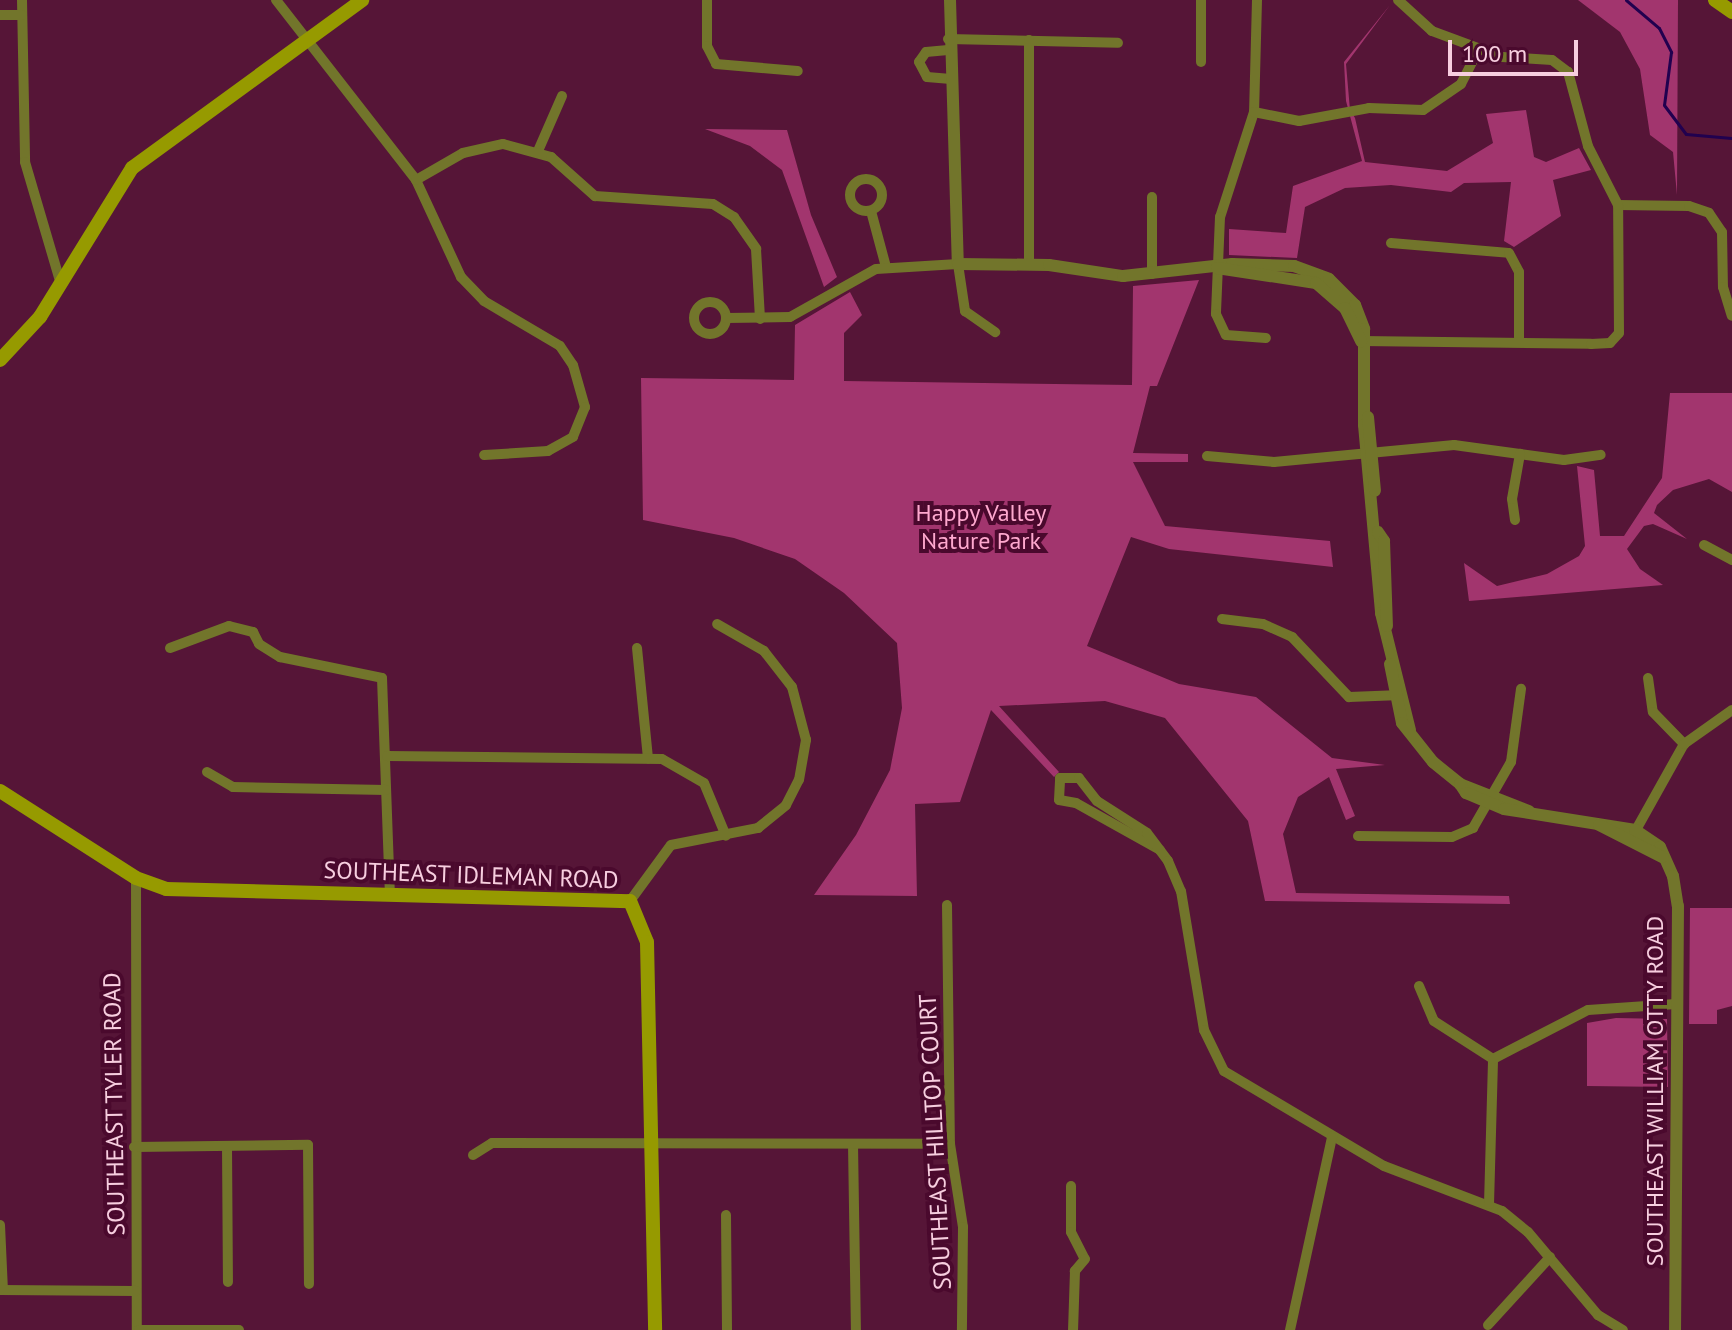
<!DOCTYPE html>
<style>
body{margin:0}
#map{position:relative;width:1732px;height:1330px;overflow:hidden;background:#561537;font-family:"PT Sans",sans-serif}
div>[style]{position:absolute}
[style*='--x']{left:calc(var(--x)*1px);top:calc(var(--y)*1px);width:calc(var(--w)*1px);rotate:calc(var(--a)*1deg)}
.forest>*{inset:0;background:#a2356e}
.stream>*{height:3px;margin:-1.5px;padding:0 1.5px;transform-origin:1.5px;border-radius:1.5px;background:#21014f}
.minor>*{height:10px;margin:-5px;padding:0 5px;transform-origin:5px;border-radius:5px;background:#72752b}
.minor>.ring{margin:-5px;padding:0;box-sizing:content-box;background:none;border:10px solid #72752b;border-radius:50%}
.tertiary>*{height:12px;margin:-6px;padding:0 6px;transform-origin:6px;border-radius:6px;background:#72752b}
.secondary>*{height:14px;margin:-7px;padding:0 7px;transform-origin:7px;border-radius:7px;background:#969a00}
span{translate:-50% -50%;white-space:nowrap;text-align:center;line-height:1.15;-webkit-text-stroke:8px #4a092d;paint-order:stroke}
.park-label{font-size:24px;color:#fea8ce}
.street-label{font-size:24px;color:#f7cedf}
.scale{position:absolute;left:1448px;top:40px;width:130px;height:36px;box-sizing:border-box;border:4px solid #f7cedf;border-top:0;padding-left:10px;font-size:24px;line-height:28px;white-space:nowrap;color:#f7cedf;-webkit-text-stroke:6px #4a092d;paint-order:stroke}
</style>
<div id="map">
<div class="forest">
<i style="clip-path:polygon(1578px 0,1678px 0,1677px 195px,1673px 152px,1650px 135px,1640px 69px,1620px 32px)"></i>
<i style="clip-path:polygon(1390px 5px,1346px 64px,1350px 110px,1355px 118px,1365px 162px,1447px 171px,1493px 143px,1486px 114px,1526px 110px,1534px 157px,1546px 162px,1579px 148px,1591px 170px,1553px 180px,1561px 216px,1514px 247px,1504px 241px,1511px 182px,1464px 183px,1451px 192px,1391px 185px,1345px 188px,1305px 207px,1297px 258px,1229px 255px,1229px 229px,1286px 233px,1293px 186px,1362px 161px,1346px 101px,1344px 62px)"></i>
<i style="clip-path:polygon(705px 129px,787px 130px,811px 215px,837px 277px,824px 287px,782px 170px,750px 146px)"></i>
<i style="clip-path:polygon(1199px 280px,1157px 386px,1150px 386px,1133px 453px,1188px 454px,1188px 462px,1133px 462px,1165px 526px,1330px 541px,1333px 567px,1169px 549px,1131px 537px,1087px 646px,1179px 684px,1256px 697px,1332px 758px,1385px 765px,1336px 769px,1355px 816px,1346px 820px,1329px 777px,1298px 797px,1283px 834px,1296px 893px,1509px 896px,1510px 904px,1265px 901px,1248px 821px,1165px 718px,1105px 701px,999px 706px,1059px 772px,1054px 777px,991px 710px,960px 802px,915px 804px,917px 896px,814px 895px,856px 835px,890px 770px,902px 708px,897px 643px,844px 593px,795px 559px,734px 538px,643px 520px,641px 378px,794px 380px,795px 325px,850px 292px,862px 315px,844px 333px,844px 381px,1132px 385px,1133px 286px)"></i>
<i style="clip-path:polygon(1670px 393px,1732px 393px,1732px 492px,1709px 479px,1673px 490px,1657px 505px,1654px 513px,1687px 539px,1653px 524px,1644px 526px,1627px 549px,1640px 569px,1663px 585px,1469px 601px,1464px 563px,1497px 586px,1547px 574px,1579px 556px,1585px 546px,1577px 466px,1594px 470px,1600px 536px,1624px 536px,1662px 478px)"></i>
<i style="clip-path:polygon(1690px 908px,1732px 908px,1732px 1006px,1717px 1010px,1717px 1024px,1689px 1024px)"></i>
<i style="clip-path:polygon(1616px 1018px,1667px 1019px,1668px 1087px,1587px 1086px,1587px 1023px)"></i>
</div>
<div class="stream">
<i style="--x:1626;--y:0;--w:43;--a:40.3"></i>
<i style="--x:1659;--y:28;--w:27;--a:63"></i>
<i style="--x:1671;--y:52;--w:53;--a:97.5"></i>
<i style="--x:1664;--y:105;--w:36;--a:53"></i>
<i style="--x:1686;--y:134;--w:46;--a:5"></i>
</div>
<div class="minor">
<i style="--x:22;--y:0;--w:162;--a:88.9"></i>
<i style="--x:25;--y:162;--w:127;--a:73.6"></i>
<i style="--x:276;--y:0;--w:228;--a:52.1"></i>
<i style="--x:416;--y:180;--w:107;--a:65.1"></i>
<i style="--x:461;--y:277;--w:33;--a:46"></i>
<i style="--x:484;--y:301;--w:88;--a:30.6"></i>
<i style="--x:560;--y:346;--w:23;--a:56"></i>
<i style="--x:573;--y:365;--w:44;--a:74.1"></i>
<i style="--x:585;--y:407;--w:32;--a:112"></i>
<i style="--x:573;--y:437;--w:29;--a:151"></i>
<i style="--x:548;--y:451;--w:64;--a:176.4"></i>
<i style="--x:707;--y:0;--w:46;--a:90"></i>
<i style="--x:707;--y:46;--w:20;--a:63"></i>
<i style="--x:716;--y:64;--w:82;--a:4.9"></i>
<i style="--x:1201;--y:0;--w:62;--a:90"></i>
<i style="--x:1257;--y:0;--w:112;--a:91.5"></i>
<i style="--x:1254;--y:112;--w:110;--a:107.9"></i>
<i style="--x:1220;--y:217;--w:97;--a:92.4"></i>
<i style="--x:1216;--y:314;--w:23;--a:65"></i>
<i style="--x:1226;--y:335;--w:40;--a:4.3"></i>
<i style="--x:0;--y:15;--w:22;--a:0"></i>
<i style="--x:948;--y:39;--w:170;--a:1.3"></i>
<i style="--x:948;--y:50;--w:22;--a:175"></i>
<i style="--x:926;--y:52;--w:12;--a:125"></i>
<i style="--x:919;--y:62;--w:17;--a:62"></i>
<i style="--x:927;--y:77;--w:21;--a:5"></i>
<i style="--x:1254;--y:112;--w:46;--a:11.3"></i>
<i style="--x:1299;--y:121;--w:71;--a:-10.5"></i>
<i style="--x:1369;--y:108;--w:54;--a:2.1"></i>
<i style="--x:1423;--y:110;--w:46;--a:-34.4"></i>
<i style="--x:1461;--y:84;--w:39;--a:-63"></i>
<i style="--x:538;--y:151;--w:60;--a:-66.4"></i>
<i class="ring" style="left:850px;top:179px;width:22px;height:22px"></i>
<i style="--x:416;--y:180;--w:54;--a:-29.9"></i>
<i style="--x:463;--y:153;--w:41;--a:-12.7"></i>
<i style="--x:503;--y:144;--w:50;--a:15.2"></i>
<i style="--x:551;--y:157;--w:59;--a:41.6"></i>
<i style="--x:595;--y:196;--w:118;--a:3.9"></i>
<i style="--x:713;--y:204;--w:25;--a:32"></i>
<i style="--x:734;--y:217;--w:39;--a:55"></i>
<i style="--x:756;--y:249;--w:70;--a:86.7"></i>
<i style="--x:1152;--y:197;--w:77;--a:90"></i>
<i style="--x:1618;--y:205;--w:71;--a:0.8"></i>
<i style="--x:1689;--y:206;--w:21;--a:19"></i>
<i style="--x:1709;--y:213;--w:23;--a:56"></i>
<i style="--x:1722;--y:232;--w:55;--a:89"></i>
<i style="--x:1723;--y:287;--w:30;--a:73"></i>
<i style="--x:871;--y:211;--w:58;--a:75"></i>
<i style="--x:1391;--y:243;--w:118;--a:4.8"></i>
<i style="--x:1509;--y:253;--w:21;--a:62"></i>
<i style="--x:1519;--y:272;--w:70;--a:90"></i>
<i style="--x:1029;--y:264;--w:224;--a:-90"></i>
<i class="ring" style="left:694px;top:302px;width:22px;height:22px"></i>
<i style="--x:726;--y:318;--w:64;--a:-0.9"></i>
<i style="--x:790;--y:317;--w:98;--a:-29.2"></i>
<i style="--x:876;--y:269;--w:82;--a:-3.5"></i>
<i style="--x:958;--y:264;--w:48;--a:81.5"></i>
<i style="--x:965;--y:311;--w:37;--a:35"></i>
<i style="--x:1361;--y:341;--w:230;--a:0.7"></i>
<i style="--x:1591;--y:344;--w:19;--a:-3"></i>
<i style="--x:1610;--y:343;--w:13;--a:-48"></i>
<i style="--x:1619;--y:333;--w:128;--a:-90.4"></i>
<i style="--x:1618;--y:205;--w:66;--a:-117"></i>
<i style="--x:1588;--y:146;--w:77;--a:-105.1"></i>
<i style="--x:1568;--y:72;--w:20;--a:-143"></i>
<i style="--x:1552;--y:60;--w:50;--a:-176.6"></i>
<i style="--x:1502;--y:57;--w:75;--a:-159.6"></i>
<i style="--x:1432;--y:31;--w:46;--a:-137.6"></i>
<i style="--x:1207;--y:456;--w:67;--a:5.1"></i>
<i style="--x:1274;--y:462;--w:181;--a:-5.4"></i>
<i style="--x:1454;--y:445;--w:111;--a:7.8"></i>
<i style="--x:1564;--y:460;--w:37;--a:-8"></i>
<i style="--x:1515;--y:520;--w:21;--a:-98"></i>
<i style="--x:1512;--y:499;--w:46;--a:-79.9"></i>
<i style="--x:1704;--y:545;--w:32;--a:28"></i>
<i style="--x:1222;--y:619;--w:41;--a:7"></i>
<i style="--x:1263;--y:624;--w:32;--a:24"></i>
<i style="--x:1292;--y:637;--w:83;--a:46.5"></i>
<i style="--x:1349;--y:697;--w:52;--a:-2.2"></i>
<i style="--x:170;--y:648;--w:63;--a:-20.4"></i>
<i style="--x:229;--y:626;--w:25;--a:14"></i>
<i style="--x:253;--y:632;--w:13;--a:63"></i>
<i style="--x:259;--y:644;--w:25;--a:32"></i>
<i style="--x:280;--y:657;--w:104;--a:11.6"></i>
<i style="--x:382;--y:678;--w:215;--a:87.9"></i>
<i style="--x:637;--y:648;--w:111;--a:84.3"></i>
<i style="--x:1648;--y:678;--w:34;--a:82"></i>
<i style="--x:1653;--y:712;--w:45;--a:45.9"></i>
<i style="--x:387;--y:756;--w:275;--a:0.6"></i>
<i style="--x:662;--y:759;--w:48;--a:29.7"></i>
<i style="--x:704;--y:783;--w:57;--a:67.5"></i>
<i style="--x:207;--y:772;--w:30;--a:30"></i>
<i style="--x:233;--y:787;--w:153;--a:1.1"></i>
<i style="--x:1358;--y:836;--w:94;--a:0.6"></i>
<i style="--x:1452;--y:837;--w:23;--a:-23"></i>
<i style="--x:1473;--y:828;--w:76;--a:-60.1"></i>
<i style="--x:1511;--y:762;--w:74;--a:-82.2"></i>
<i style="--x:1632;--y:837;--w:107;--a:-60.8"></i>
<i style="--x:1684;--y:744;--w:59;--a:-35.3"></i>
<i style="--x:1160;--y:850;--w:96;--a:-150.8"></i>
<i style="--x:1076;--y:803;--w:17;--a:-170"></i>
<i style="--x:1059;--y:800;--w:22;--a:-87"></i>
<i style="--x:1060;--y:778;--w:19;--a:0"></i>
<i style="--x:1079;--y:778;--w:29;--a:52"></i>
<i style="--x:1097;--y:801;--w:59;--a:32.6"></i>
<i style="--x:1147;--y:833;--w:35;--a:53"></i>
<i style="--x:1168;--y:861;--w:33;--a:67"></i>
<i style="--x:1181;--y:891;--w:141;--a:80.6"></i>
<i style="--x:1204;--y:1030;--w:46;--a:64"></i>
<i style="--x:1224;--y:1071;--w:186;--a:30.7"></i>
<i style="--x:1384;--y:1166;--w:126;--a:20.9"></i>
<i style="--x:1502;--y:1211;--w:33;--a:39"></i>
<i style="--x:1528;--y:1232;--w:109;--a:49.9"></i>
<i style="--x:1598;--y:1315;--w:29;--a:31"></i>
<i style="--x:136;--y:878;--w:452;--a:89.9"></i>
<i style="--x:630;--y:901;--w:69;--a:-53.8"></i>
<i style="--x:671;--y:845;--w:89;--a:-11.1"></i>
<i style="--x:758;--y:828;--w:36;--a:-39"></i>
<i style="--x:786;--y:805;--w:28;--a:-63"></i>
<i style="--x:799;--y:780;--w:41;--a:-80.1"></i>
<i style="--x:806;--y:740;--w:55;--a:-104.8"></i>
<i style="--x:792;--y:687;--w:46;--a:-127.9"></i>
<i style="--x:764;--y:651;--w:54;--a:-150.1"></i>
<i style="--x:947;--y:905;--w:239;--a:89.3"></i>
<i style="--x:950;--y:1144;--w:84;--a:81.1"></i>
<i style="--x:963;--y:1227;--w:103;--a:90.6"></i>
<i style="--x:1419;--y:986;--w:38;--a:67"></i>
<i style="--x:1434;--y:1021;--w:70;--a:32.8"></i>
<i style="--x:853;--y:1144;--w:186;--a:89.1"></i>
<i style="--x:227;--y:1146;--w:136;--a:89.6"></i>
<i style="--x:134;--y:1147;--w:174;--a:-0.7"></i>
<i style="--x:308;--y:1145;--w:139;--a:89.6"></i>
<i style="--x:473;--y:1155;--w:22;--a:-32"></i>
<i style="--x:492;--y:1143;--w:458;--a:0.1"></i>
<i style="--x:1071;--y:1186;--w:46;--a:90"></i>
<i style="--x:1071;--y:1232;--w:30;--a:63"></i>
<i style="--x:1085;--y:1259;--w:16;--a:130"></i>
<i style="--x:1075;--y:1271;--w:59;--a:91.9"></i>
<i style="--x:1489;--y:1204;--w:145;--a:-88.4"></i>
<i style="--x:1493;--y:1059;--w:107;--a:-27.3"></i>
<i style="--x:1588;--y:1010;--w:88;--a:-3.9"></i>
<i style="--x:726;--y:1215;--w:115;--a:89.5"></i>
<i style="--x:0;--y:1225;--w:65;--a:87.4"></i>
<i style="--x:0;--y:1290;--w:136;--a:0.4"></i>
<i style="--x:1488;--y:1325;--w:92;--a:-47.6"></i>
<i style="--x:139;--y:1330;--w:100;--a:0"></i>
<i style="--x:1290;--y:1330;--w:198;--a:-77.7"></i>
</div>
<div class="tertiary">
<i style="--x:950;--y:0;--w:264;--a:88.3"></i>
<i style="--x:958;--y:264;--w:91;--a:0.6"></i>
<i style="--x:1049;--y:265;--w:75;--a:8.5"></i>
<i style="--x:1123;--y:276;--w:110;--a:-6.3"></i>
<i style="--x:1232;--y:264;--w:62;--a:1.8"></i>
<i style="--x:1294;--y:266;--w:37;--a:20"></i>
<i style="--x:1329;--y:279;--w:37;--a:45"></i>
<i style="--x:1355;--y:305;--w:26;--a:69"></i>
<i style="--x:1364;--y:329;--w:96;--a:90"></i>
<i style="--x:1364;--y:425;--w:189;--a:84.8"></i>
<i style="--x:1381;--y:613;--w:121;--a:76.1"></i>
<i style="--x:1217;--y:268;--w:100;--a:8.6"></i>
<i style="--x:1316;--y:283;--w:38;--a:41"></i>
<i style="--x:1345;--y:308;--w:37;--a:64"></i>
<i style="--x:1368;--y:417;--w:74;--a:84.6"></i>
<i style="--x:1378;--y:532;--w:11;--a:56"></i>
<i style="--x:1384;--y:541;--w:85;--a:88"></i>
<i style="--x:1390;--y:664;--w:60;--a:78.5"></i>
<i style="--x:1402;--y:723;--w:50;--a:51.5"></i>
<i style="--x:1433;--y:762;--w:35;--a:39"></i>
<i style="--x:1460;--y:784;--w:74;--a:21.4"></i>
<i style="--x:1460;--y:784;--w:11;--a:56"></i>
<i style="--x:1466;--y:793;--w:41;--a:22.8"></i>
<i style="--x:1504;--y:809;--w:133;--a:9.1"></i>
<i style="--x:1635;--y:830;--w:30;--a:34"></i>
<i style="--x:1660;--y:847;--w:32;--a:66"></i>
<i style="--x:1673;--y:876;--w:30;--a:81"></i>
<i style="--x:1678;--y:906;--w:424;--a:90.4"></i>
<i style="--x:1599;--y:825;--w:71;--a:26.9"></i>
</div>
<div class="secondary">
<i style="--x:1715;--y:0;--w:21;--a:35"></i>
<i style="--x:0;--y:360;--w:59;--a:-47.1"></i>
<i style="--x:40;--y:317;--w:175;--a:-58.3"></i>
<i style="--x:132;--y:168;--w:285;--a:-36.1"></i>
<i style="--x:0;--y:791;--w:161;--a:32.6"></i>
<i style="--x:136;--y:878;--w:32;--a:20"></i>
<i style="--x:166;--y:889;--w:464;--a:1.5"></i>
<i style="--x:630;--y:901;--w:44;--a:67.5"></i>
<i style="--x:647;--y:942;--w:388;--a:88.8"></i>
</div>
<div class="park-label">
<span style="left:981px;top:527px">Happy Valley<br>Nature Park</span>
</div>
<div class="street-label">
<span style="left:471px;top:875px;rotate:2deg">SOUTHEAST IDLEMAN ROAD</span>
<span style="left:1655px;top:1091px;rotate:-90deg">SOUTHEAST WILLIAM OTTY ROAD</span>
<span style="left:114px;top:1104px;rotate:-91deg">SOUTHEAST TYLER ROAD</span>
<span style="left:935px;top:1142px;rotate:-93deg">SOUTHEAST HILLTOP COURT</span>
</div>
<div class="scale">100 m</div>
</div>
